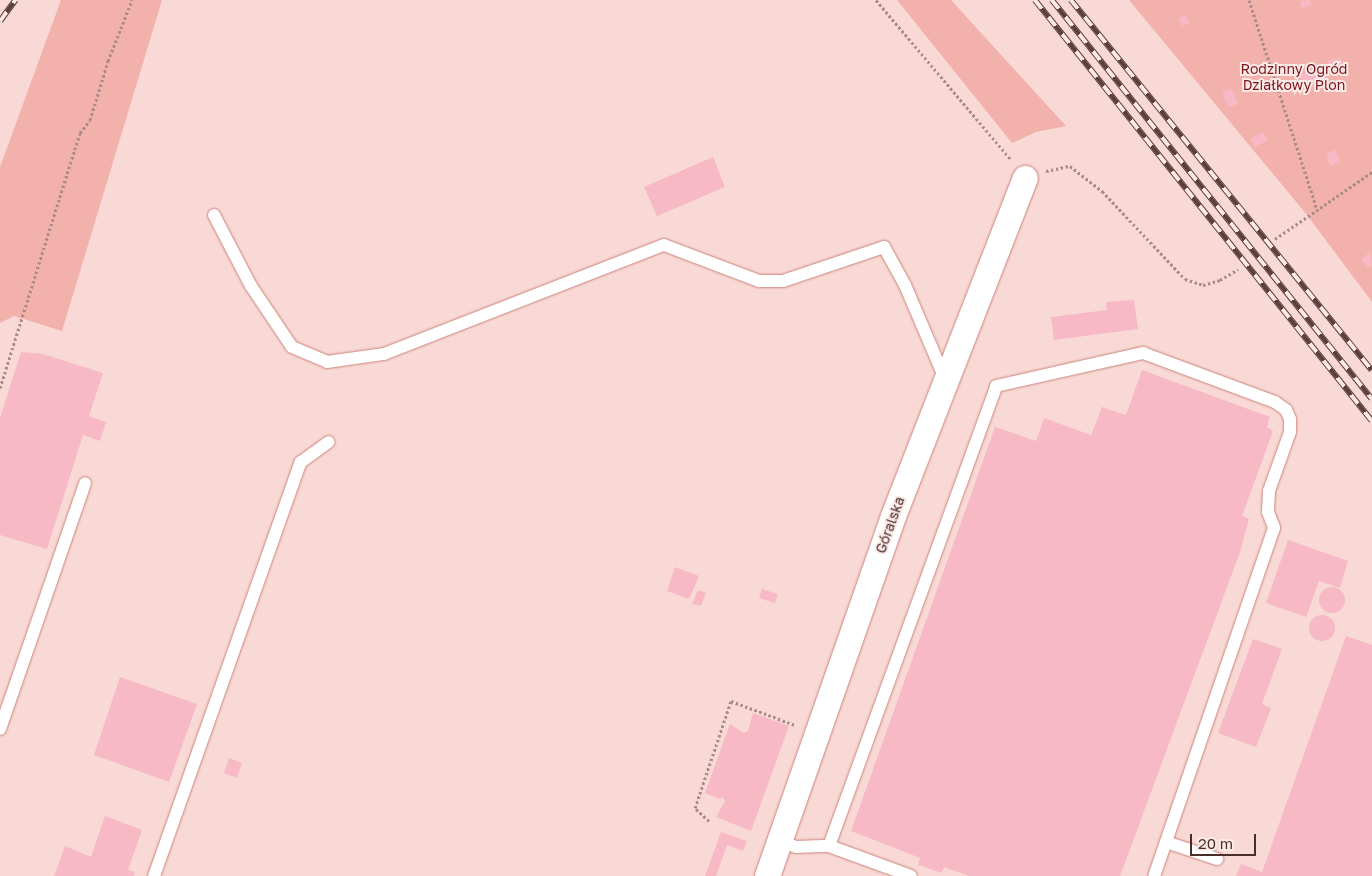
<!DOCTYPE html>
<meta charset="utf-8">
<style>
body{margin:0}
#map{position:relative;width:1372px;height:876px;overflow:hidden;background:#f9d9d5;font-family:"Golos Text",sans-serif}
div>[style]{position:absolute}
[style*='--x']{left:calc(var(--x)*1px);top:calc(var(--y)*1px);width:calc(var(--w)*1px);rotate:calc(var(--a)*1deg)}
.green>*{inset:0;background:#f3b1ab}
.building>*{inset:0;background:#f7b9c5}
.round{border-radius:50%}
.path>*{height:3px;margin-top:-1.5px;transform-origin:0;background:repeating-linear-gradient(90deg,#aa8b88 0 2.5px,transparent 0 5px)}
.roads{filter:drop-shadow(0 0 1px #cc837c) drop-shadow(0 0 1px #cc837c)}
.service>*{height:12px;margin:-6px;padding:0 6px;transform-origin:6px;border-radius:6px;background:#fff}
.minor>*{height:25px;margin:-12.5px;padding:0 12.5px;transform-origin:12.5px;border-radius:12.5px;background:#fff}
.rail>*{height:5.5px;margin-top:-2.75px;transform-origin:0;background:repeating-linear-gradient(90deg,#fbeae8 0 11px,#5c3e3a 0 22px);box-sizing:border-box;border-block:1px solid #5c3e3a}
span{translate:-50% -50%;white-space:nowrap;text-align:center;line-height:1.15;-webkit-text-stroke:4px #fbeae8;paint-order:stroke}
.park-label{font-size:14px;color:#7b1417}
.street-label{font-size:14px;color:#4a2c29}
.scale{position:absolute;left:1190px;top:834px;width:66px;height:22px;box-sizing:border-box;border:2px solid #4a2c29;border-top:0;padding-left:6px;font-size:15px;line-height:18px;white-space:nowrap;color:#4a2c29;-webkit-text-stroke:4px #fbeae8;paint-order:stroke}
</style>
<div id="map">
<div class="green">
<i style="clip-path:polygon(61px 0,162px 0,62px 331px,14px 316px,0 323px,0 167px)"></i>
<i style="clip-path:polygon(897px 0,951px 0,1066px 126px,1036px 132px,1012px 143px)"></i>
<i style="clip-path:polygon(1129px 0,1372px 0,1372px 302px,1307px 215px)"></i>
</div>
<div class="building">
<i style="clip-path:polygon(1310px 0,1312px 5px,1302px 8px,1300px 1px)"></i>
<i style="clip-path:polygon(1186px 15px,1189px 24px,1182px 26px,1179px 18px)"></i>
<i style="clip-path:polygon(1340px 57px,1346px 72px,1333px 76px,1327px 61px)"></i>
<i style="clip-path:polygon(1320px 68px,1325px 82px,1305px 89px,1300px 75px)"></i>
<i style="clip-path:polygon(1232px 89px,1238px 104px,1228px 107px,1222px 92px)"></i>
<i style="clip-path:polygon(1263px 132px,1268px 140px,1255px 147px,1250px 139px)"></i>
<i style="clip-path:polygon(1336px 150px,1340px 162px,1330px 166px,1326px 153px)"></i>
<i style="clip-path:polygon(713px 157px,725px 187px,657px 216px,644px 187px)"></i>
<i style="clip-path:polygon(1370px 252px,1372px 265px,1368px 268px,1361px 259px)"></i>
<i style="clip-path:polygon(1134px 300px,1138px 329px,1054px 340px,1051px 317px,1107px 310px,1106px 302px)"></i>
<i style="clip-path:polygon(21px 352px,43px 354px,103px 373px,89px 416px,106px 422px,100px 441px,83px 435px,47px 549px,0 535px,0 418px)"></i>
<i style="clip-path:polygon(1142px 370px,1270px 417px,1267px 427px,1273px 431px,1242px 516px,1249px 519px,1240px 552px,1120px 876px,969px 876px,944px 867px,942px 873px,918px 865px,920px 858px,851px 831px,995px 427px,1036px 441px,1044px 418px,1091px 435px,1102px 407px,1126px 415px)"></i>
<i style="clip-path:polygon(1288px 540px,1348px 561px,1340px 588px,1319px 581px,1306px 617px,1266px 603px)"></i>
<i style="clip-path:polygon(675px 567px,699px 576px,689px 599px,667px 591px)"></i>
<i class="round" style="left:1319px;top:587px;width:26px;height:26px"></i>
<i style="clip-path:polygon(762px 589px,778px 594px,775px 603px,759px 598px)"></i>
<i style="clip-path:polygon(698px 590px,706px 593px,701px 606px,692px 604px)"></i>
<i class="round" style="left:1309px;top:615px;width:26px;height:26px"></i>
<i style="clip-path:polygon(1346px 636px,1372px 645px,1372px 876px,1236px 876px,1241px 864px,1262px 872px)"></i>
<i style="clip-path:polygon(1253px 639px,1282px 649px,1262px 704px,1271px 708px,1256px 747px,1218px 733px)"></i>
<i style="clip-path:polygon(120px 677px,197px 704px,169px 782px,94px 755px)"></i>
<i style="clip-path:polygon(753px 713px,789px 726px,751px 831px,716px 817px,725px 801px,722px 797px,720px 799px,705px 793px,730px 724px,744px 733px,748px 731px)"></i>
<i style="clip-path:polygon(229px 758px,242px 763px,237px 778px,224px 773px)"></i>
<i style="clip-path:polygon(105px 816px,142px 830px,128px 870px,135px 872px,134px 876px,54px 876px,65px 846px,91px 857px)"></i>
<i style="clip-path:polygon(721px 832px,747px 841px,743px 851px,727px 845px,716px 876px,705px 876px)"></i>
</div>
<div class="path">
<i style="--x:876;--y:0;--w:209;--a:49.8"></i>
<i style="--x:1249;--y:0;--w:220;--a:72"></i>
<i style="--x:1046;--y:171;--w:25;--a:-12"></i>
<i style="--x:1070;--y:166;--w:41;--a:38"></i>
<i style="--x:1102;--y:191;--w:121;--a:46.7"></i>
<i style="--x:1185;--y:279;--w:19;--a:18"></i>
<i style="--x:1203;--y:285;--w:18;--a:-16"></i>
<i style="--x:1220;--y:280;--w:21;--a:-31"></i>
<i style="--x:1275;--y:239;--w:118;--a:-34.6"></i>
<i style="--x:0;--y:388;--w:267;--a:-72.6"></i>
<i style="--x:80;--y:133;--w:16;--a:-52"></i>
<i style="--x:90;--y:120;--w:62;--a:-73"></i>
<i style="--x:108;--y:61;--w:66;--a:-68.5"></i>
<i style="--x:709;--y:821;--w:19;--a:-137"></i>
<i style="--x:695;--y:808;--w:113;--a:-71.4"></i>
<i style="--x:731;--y:701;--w:68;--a:20.6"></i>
</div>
<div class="roads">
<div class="service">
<i style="--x:214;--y:215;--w:80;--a:62.5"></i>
<i style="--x:251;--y:286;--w:73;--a:56.1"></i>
<i style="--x:292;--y:347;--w:38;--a:23"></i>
<i style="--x:327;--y:362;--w:58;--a:-8"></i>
<i style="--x:384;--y:354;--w:300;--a:-21.3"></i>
<i style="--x:664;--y:245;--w:102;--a:20.8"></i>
<i style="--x:759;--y:281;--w:24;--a:0"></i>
<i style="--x:783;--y:281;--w:107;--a:-18.6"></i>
<i style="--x:884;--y:247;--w:43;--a:61.1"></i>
<i style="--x:905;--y:285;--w:102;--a:66.9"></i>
<i style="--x:0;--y:729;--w:260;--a:-70.9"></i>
<i style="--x:779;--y:841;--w:18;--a:19"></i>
<i style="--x:796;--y:847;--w:33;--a:-2"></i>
<i style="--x:829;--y:846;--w:87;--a:20.1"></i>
<i style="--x:1166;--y:842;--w:54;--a:18.4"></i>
<i style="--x:829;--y:846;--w:489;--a:-70"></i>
<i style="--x:996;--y:386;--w:151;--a:-12.7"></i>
<i style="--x:1143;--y:353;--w:141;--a:20.4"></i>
<i style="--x:1275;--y:402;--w:14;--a:36"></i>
<i style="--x:1286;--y:410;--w:10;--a:66"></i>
<i style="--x:1290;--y:419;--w:13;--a:90"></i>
<i style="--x:1290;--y:432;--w:63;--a:109.6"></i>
<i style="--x:1269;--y:491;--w:21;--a:93"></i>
<i style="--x:1268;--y:512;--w:17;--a:69"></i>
<i style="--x:1274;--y:528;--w:368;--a:109"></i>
<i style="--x:154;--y:876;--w:439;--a:-70.5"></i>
<i style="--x:301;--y:462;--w:34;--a:-36"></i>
</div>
<div class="minor">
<i style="--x:767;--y:876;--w:381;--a:-70.7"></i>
<i style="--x:893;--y:516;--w:363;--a:-68.7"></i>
</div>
</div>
<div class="rail">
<i style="--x:1035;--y:0;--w:539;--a:51.32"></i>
<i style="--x:1052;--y:0;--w:511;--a:51.27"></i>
<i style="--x:1071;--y:0;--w:477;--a:50.9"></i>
<i style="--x:0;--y:21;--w:26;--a:-54"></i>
</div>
<div class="park-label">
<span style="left:1294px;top:77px">Rodzinny Ogród<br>Działkowy Plon</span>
</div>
<div class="street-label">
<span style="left:890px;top:525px;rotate:-70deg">Góralska</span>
</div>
<div class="scale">20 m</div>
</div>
